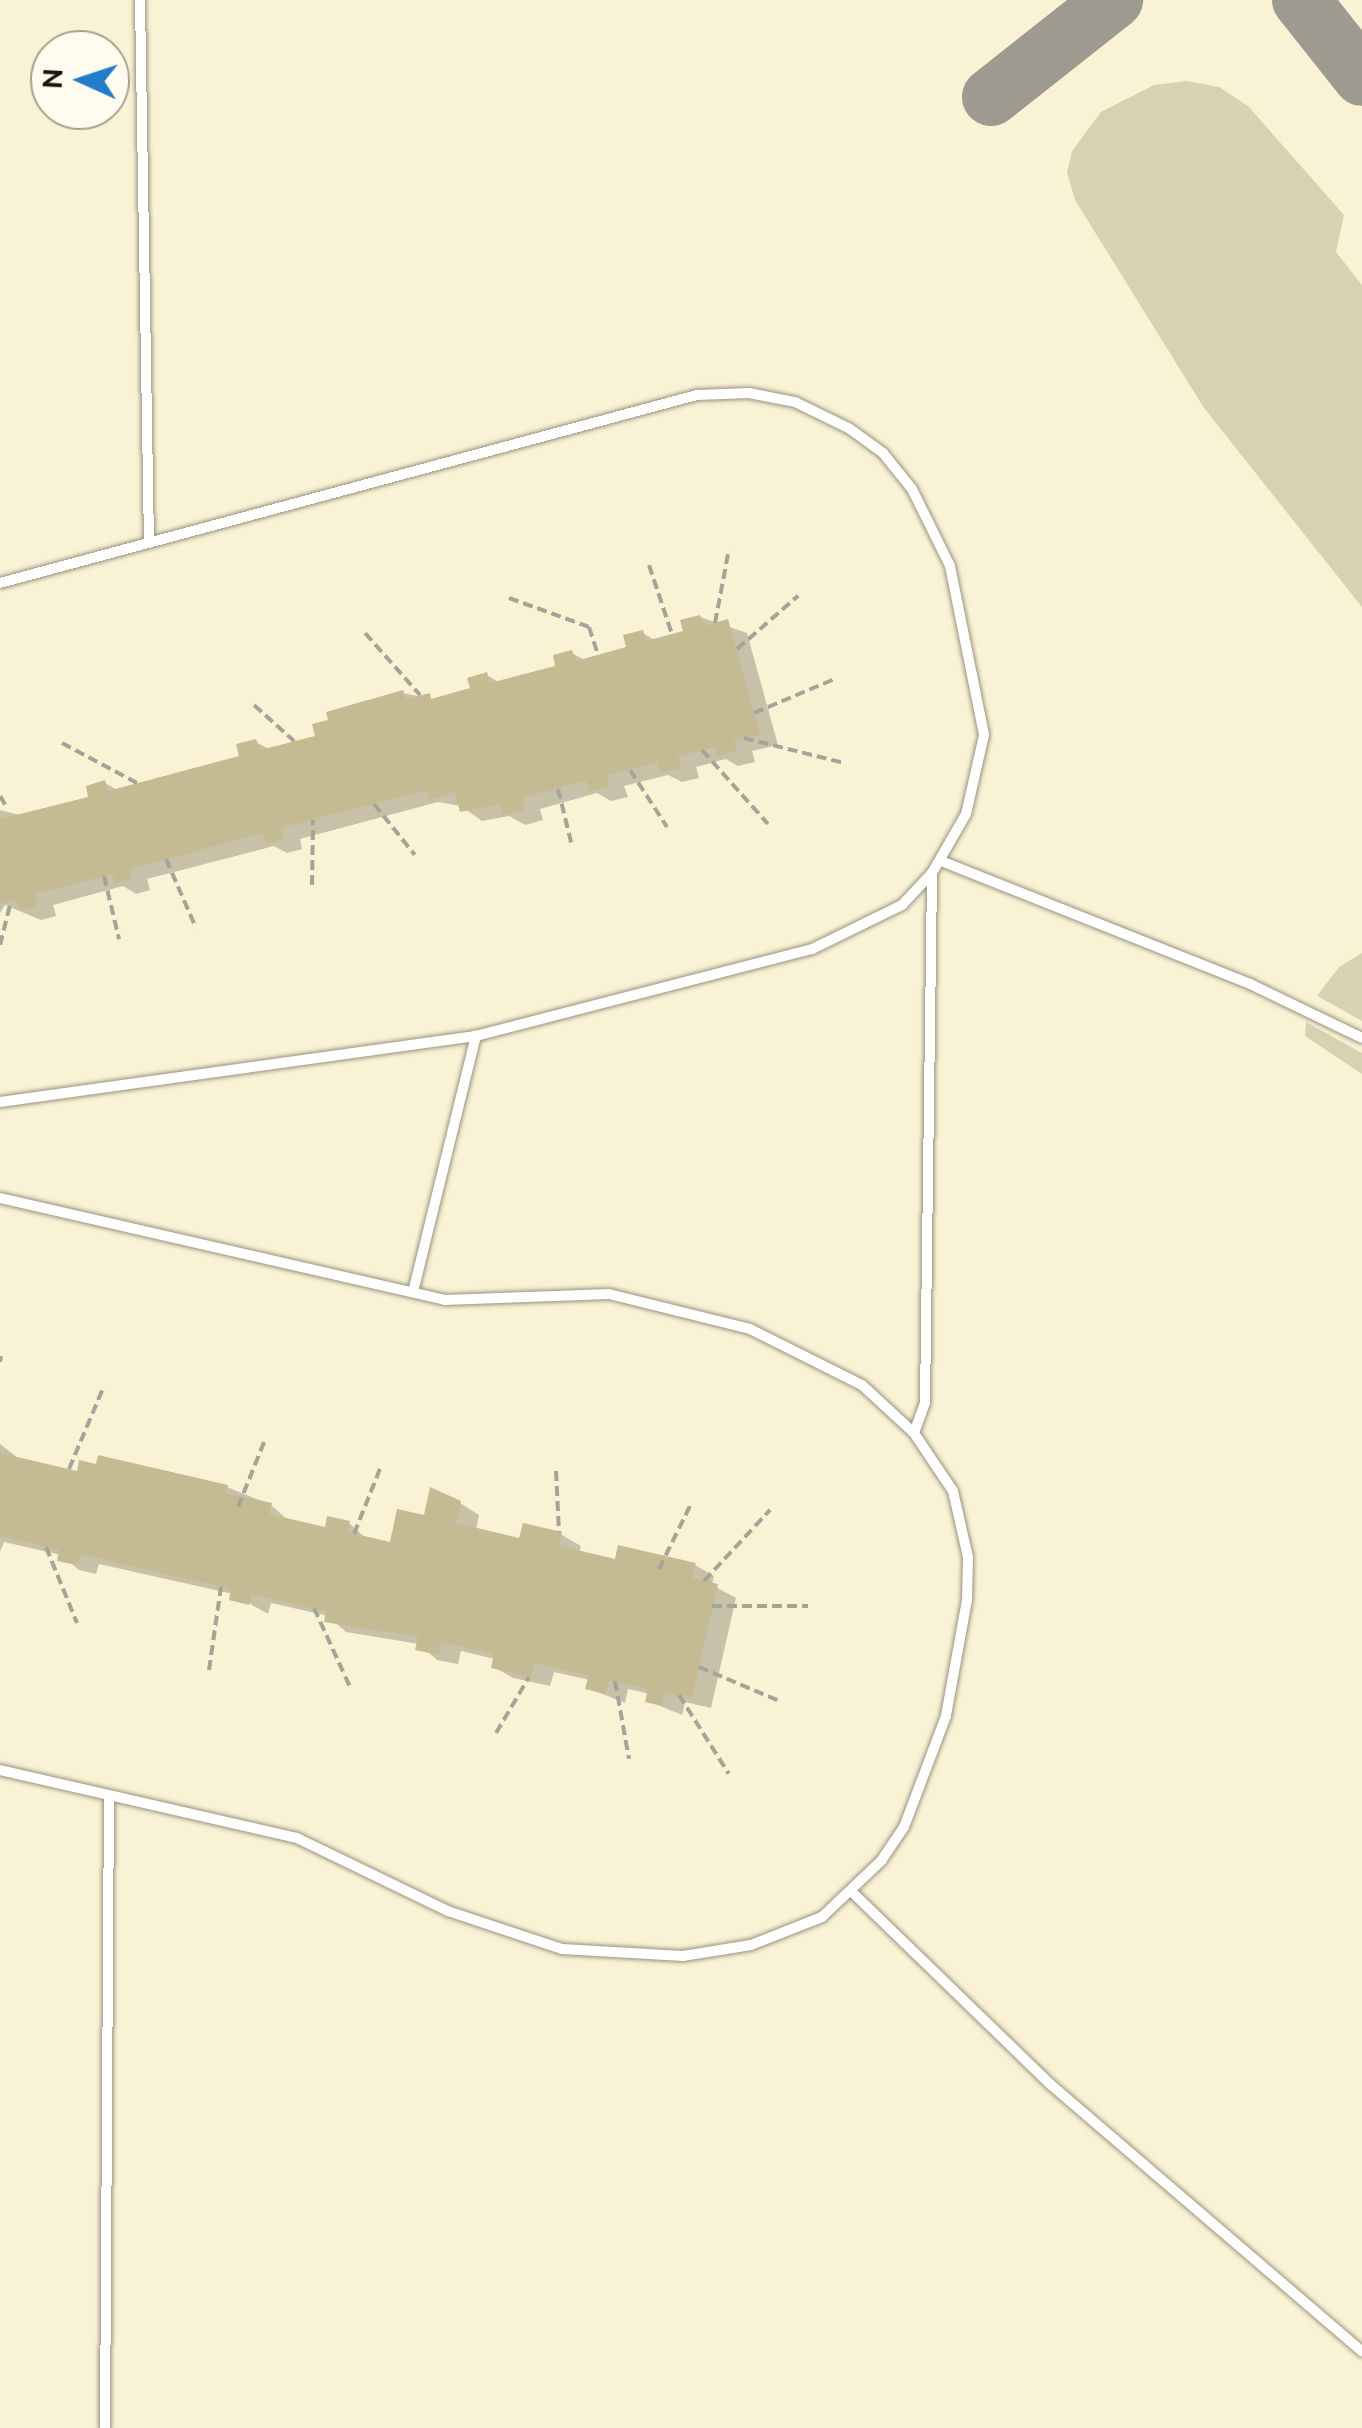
<!DOCTYPE html>
<style>
body{margin:0}
#map{position:relative;width:1362px;height:2428px;overflow:hidden;background:#fffcef;font-family:Ubuntu,sans-serif}
div>[style]{position:absolute}
[style*='--x']{left:calc(var(--x)*1px);top:calc(var(--y)*1px);width:calc(var(--w)*1px);rotate:calc(var(--a)*1deg)}
.built>*{inset:0;background:#f9f2d5}
.green>*{inset:0;background:#d9d2b2}
.shadow>*{inset:0;background:#0003}
.taxiway>*{height:58px;margin:-29px;padding:0 29px;transform-origin:29px;border-radius:29px;background:#9d9a90}
.building>*{inset:0;background:#c4bb93}
.path>*{height:4px;margin-top:-2px;transform-origin:0;background:repeating-linear-gradient(90deg,#a6a398 0 10px,transparent 0 15px)}
.roads{filter:drop-shadow(0 0 2px #97937f) drop-shadow(0 0 2px #97937f)}
.service>*{height:10px;margin:-5px;padding:0 5px;transform-origin:5px;border-radius:5px;background:#fff}
span{translate:-50% -50%;white-space:nowrap;text-align:center;line-height:1.15;-webkit-text-stroke:9px #fffcef;paint-order:stroke}
.north{position:absolute;left:30px;top:30px;width:100px;height:100px;box-sizing:border-box;background:#fffcef;border:2px solid #a2a095;border-radius:50%;rotate:273deg;font-size:28px;font-weight:700;line-height:40px;text-align:center;color:#17150e}
.north::after{content:'';display:block;margin:auto;width:35px;height:45px;background:#227cc9;clip-path:polygon(50% 0,100% 100%,50% 72%,0 100%)}
</style>
<div id="map">
<div class="built">
<i style="clip-path:polygon(evenodd,0 0,1362px 0,1362px 2428px,0 2428px,0 0,50px 50px,110px 50px,110px 110px,50px 110px,50px 50px)"></i>
</div>
<div class="green">
<i style="clip-path:polygon(1187px 81px,1219px 87px,1248px 106px,1344px 215px,1336px 252px,1362px 285px,1362px 607px,1204px 408px,1075px 200px,1067px 173px,1072px 151px,1101px 112px,1154px 85px)"></i>
<i style="clip-path:polygon(1362px 953px,1362px 1021px,1317px 996px,1339px 967px)"></i>
<i style="clip-path:polygon(1306px 1022px,1362px 1053px,1362px 1074px,1305px 1036px)"></i>
</div>
<div class="shadow">
<i style="clip-path:polygon(700px 617px,747px 633px,778px 745px,752px 751px,755px 762px,738px 766px,726px 759px,696px 767px,699px 778px,682px 782px,668px 775px,624px 786px,628px 797px,611px 801px,597px 793px,540px 809px,543px 820px,525px 825px,509px 816px,482px 821px,461px 806px,438px 802px,300px 839px,302px 849px,287px 853px,274px 846px,147px 879px,150px 890px,136px 894px,123px 886px,53px 905px,56px 916px,41px 920px,5px 905px,0 913px,0 810px,24px 816px,92px 799px,105px 783px,119px 791px,242px 758px,256px 742px,271px 750px,318px 738px,403px 693px,437px 700px,473px 690px,487px 675px,500px 683px,558px 668px,572px 653px,586px 661px,629px 649px,643px 633px,656px 641px,686px 633px)"></i>
<i style="clip-path:polygon(0 1444px,22px 1461px,79px 1474px,227px 1487px,271px 1505px,289px 1521px,327px 1530px,349px 1523px,367px 1539px,391px 1545px,426px 1518px,460px 1503px,479px 1515px,476px 1530px,521px 1541px,562px 1535px,581px 1546px,579px 1554px,616px 1562px,695px 1565px,714px 1576px,712px 1585px,736px 1598px,711px 1708px,685px 1702px,682px 1715px,648px 1701px,650px 1694px,628px 1689px,625px 1703px,588px 1688px,590px 1680px,554px 1672px,550px 1686px,513px 1678px,494px 1667px,495px 1659px,461px 1651px,458px 1664px,437px 1660px,419px 1644px,346px 1632px,328px 1616px,271px 1603px,268px 1614px,233px 1594px,99px 1564px,96px 1574px,79px 1570px,61px 1555px,4px 1542px,0 1552px)"></i>
</div>
<div class="taxiway">
<i style="--x:1301;--y:0;--w:98;--a:51.6"></i>
<i style="--x:991;--y:97;--w:157;--a:-38.3"></i>
</div>
<div class="building">
<i style="clip-path:polygon(700px 615px,704px 626px,728px 619px,754px 713px,760px 735px,734px 740px,737px 751px,717px 757px,714px 747px,678px 757px,681px 768px,660px 773px,657px 762px,606px 776px,610px 786px,589px 792px,586px 781px,522px 798px,525px 810px,503px 815px,500px 804px,460px 812px,455px 792px,429px 800px,426px 790px,281px 828px,284px 839px,266px 844px,263px 833px,129px 869px,132px 879px,115px 884px,112px 874px,35px 894px,38px 905px,20px 911px,16px 899px,0 904px,0 819px,88px 797px,86px 786px,105px 780px,108px 791px,239px 756px,236px 744px,256px 739px,260px 750px,315px 736px,312px 724px,328px 720px,326px 712px,403px 690px,406px 699px,430px 693px,431px 699px,470px 688px,467px 678px,487px 672px,490px 683px,555px 666px,553px 655px,572px 650px,576px 661px,626px 647px,623px 635px,643px 630px,646px 641px,683px 631px,680px 620px)"></i>
<i style="clip-path:polygon(0 1453px,77px 1471px,79px 1460px,96px 1464px,98px 1455px,228px 1485px,226px 1493px,272px 1503px,269px 1514px,325px 1527px,327px 1516px,350px 1521px,347px 1532px,390px 1542px,397px 1509px,424px 1515px,430px 1487px,461px 1501px,456px 1523px,519px 1538px,523px 1523px,562px 1532px,560px 1546px,615px 1559px,618px 1545px,696px 1563px,692px 1578px,718px 1584px,692px 1698px,665px 1692px,662px 1706px,645px 1702px,648px 1689px,609px 1680px,605px 1694px,585px 1689px,589px 1675px,534px 1663px,531px 1677px,491px 1668px,494px 1654px,441px 1642px,439px 1655px,415px 1650px,418px 1637px,324px 1622px,326px 1611px,251px 1594px,249px 1605px,229px 1600px,231px 1589px,80px 1554px,77px 1565px,57px 1561px,59px 1550px,0 1536px)"></i>
</div>
<div class="path">
<i style="--x:649;--y:565;--w:73;--a:71.6"></i>
<i style="--x:509;--y:598;--w:85;--a:19.9"></i>
<i style="--x:589;--y:627;--w:29;--a:72"></i>
<i style="--x:715;--y:623;--w:75;--a:-79.3"></i>
<i style="--x:365;--y:633;--w:83;--a:48.4"></i>
<i style="--x:737;--y:649;--w:81;--a:-41"></i>
<i style="--x:254;--y:705;--w:54;--a:42"></i>
<i style="--x:754;--y:713;--w:90;--a:-22.9"></i>
<i style="--x:744;--y:738;--w:103;--a:14"></i>
<i style="--x:62;--y:743;--w:85;--a:28.1"></i>
<i style="--x:702;--y:750;--w:99;--a:48.3"></i>
<i style="--x:630;--y:770;--w:68;--a:57"></i>
<i style="--x:558;--y:789;--w:59;--a:76.2"></i>
<i style="--x:0;--y:796;--w:12;--a:59"></i>
<i style="--x:374;--y:804;--w:65;--a:51.2"></i>
<i style="--x:166;--y:859;--w:75;--a:66.5"></i>
<i style="--x:104;--y:876;--w:65;--a:76.6"></i>
<i style="--x:312;--y:885;--w:65;--a:-89.1"></i>
<i style="--x:0;--y:945;--w:45;--a:-76"></i>
<i style="--x:0;--y:1362;--w:6;--a:-81"></i>
<i style="--x:69;--y:1469;--w:90;--a:-67.1"></i>
<i style="--x:556;--y:1471;--w:61;--a:87.2"></i>
<i style="--x:238;--y:1507;--w:72;--a:-68.1"></i>
<i style="--x:354;--y:1534;--w:73;--a:-68.3"></i>
<i style="--x:46;--y:1547;--w:82;--a:67.8"></i>
<i style="--x:659;--y:1569;--w:70;--a:-63.8"></i>
<i style="--x:704;--y:1581;--w:97;--a:-47.1"></i>
<i style="--x:712;--y:1606;--w:96;--a:0"></i>
<i style="--x:314;--y:1608;--w:87;--a:65.5"></i>
<i style="--x:699;--y:1667;--w:85;--a:22.9"></i>
<i style="--x:209;--y:1670;--w:84;--a:-81.8"></i>
<i style="--x:615;--y:1681;--w:79;--a:79.8"></i>
<i style="--x:679;--y:1695;--w:93;--a:57.7"></i>
<i style="--x:496;--y:1733;--w:65;--a:-59.5"></i>
</div>
<div class="roads">
<div class="service">
<i style="--x:140;--y:0;--w:543;--a:89.05"></i>
<i style="--x:0;--y:583;--w:722;--a:-15.1"></i>
<i style="--x:697;--y:395;--w:52;--a:-2.2"></i>
<i style="--x:749;--y:393;--w:47;--a:11.1"></i>
<i style="--x:795;--y:402;--w:61;--a:26.1"></i>
<i style="--x:850;--y:429;--w:41;--a:36"></i>
<i style="--x:883;--y:453;--w:46;--a:51.1"></i>
<i style="--x:912;--y:489;--w:86;--a:63.7"></i>
<i style="--x:950;--y:566;--w:172;--a:78.6"></i>
<i style="--x:984;--y:735;--w:81;--a:102.8"></i>
<i style="--x:966;--y:814;--w:68;--a:120"></i>
<i style="--x:932;--y:873;--w:44;--a:133.2"></i>
<i style="--x:902;--y:905;--w:100;--a:153.9"></i>
<i style="--x:812;--y:949;--w:347;--a:165.5"></i>
<i style="--x:476;--y:1036;--w:481;--a:172.1"></i>
<i style="--x:941;--y:861;--w:333;--a:21.7"></i>
<i style="--x:1250;--y:984;--w:124;--a:25.7"></i>
<i style="--x:0;--y:1198;--w:457;--a:12.9"></i>
<i style="--x:445;--y:1300;--w:164;--a:-2.1"></i>
<i style="--x:609;--y:1294;--w:145;--a:13.9"></i>
<i style="--x:750;--y:1329;--w:125;--a:26.6"></i>
<i style="--x:862;--y:1385;--w:71;--a:42.7"></i>
<i style="--x:914;--y:1433;--w:70;--a:56.1"></i>
<i style="--x:953;--y:1491;--w:68;--a:77.2"></i>
<i style="--x:968;--y:1557;--w:43;--a:91.3"></i>
<i style="--x:967;--y:1600;--w:118;--a:100.3"></i>
<i style="--x:946;--y:1716;--w:119;--a:110.7"></i>
<i style="--x:904;--y:1827;--w:40;--a:124"></i>
<i style="--x:882;--y:1860;--w:83;--a:136.5"></i>
<i style="--x:822;--y:1917;--w:76;--a:158.5"></i>
<i style="--x:751;--y:1945;--w:69;--a:170.8"></i>
<i style="--x:683;--y:1956;--w:121;--a:-176.7"></i>
<i style="--x:562;--y:1949;--w:120;--a:-161.6"></i>
<i style="--x:448;--y:1911;--w:168;--a:-154.2"></i>
<i style="--x:297;--y:1838;--w:305;--a:-167.1"></i>
<i style="--x:413;--y:1292;--w:264;--a:-76.2"></i>
<i style="--x:914;--y:1433;--w:32;--a:-70"></i>
<i style="--x:925;--y:1403;--w:530;--a:-89.24"></i>
<i style="--x:852;--y:1892;--w:276;--a:44.1"></i>
<i style="--x:1050;--y:2084;--w:411;--a:40.6"></i>
<i style="--x:105;--y:2428;--w:632;--a:-89.64"></i>
</div>
</div>
<div class="north">N</div>
</div>
